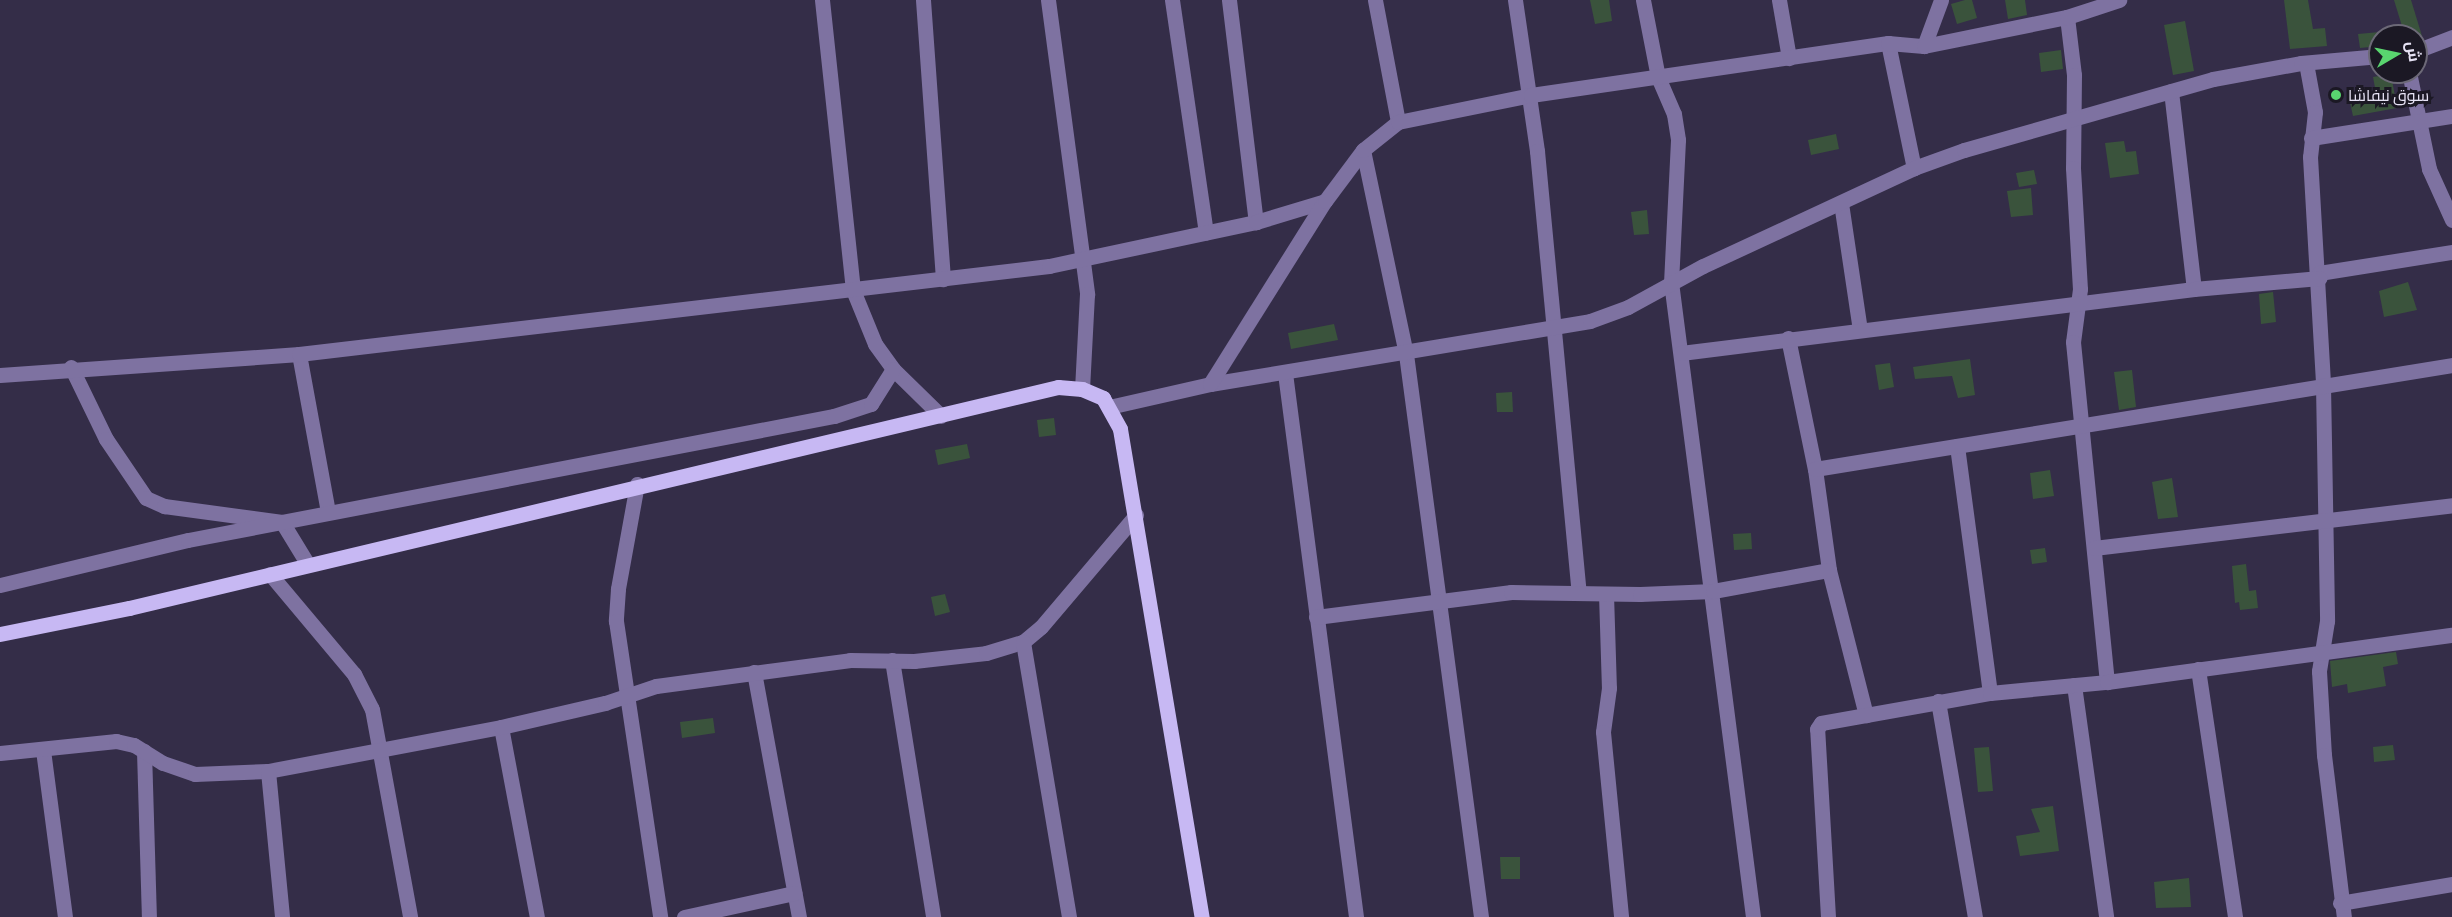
<!DOCTYPE html>
<meta charset="utf-8">
<style>
body{margin:0}
#map{position:relative;width:2452px;height:917px;overflow:hidden;background:#342d48;font-family:Commissioner,Cairo,sans-serif}
div>[style]{position:absolute}
[style*='--x']{left:calc(var(--x)*1px);top:calc(var(--y)*1px);width:calc(var(--w)*1px);rotate:calc(var(--a)*1deg)}
.building>*{inset:0;background:#3a533c}
.minor>*{height:15px;margin:-7.5px;padding:0 7.5px;transform-origin:7.5px;border-radius:7.5px;background:#7e72a1}
.major>*{height:15px;margin:-7.5px;padding:0 7.5px;transform-origin:7.5px;border-radius:7.5px;background:#c7b8f3}
.dots>*{width:16px;height:16px;translate:-50% -50%;box-sizing:border-box;border:3px solid #1b1824;border-radius:50%}
span{translate:-50% -50%;white-space:nowrap;text-align:center;line-height:1.15;-webkit-text-stroke:6px #1b1824;paint-order:stroke}
.poi-label{font-size:16px;color:#e6e2f4}
.left{translate:0 -50%;text-align:left}
.north{position:absolute;left:2368px;top:24px;width:60px;height:60px;box-sizing:border-box;background:#1b1824;border:2px solid #6c6977;border-radius:50%;rotate:81deg;font-size:16px;font-weight:700;line-height:24px;text-align:center;color:#e6e2f4}
.north::after{content:'';display:block;margin:auto;width:21px;height:27px;background:#59d56f;clip-path:polygon(50% 0,100% 100%,50% 72%,0 100%)}
</style>
<div id="map">
<div class="building">
<i style="clip-path:polygon(1590px 0,1609px 0,1612px 21px,1595px 24px)"></i>
<i style="clip-path:polygon(1965px 0,1972px 0,1977px 18px,1957px 24px,1951px 4px)"></i>
<i style="clip-path:polygon(2005px 0,2025px 0,2027px 15px,2008px 19px)"></i>
<i style="clip-path:polygon(2284px 0,2308px 0,2313px 29px,2325px 28px,2327px 46px,2290px 49px)"></i>
<i style="clip-path:polygon(2394px 0,2411px 0,2422px 36px,2405px 36px)"></i>
<i style="clip-path:polygon(2185px 21px,2194px 71px,2173px 75px,2164px 25px)"></i>
<i style="clip-path:polygon(2380px 32px,2380px 46px,2360px 48px,2358px 34px)"></i>
<i style="clip-path:polygon(2061px 50px,2063px 69px,2041px 72px,2039px 53px)"></i>
<i style="clip-path:polygon(2391px 74px,2397px 108px,2353px 116px,2349px 98px,2376px 93px,2373px 77px)"></i>
<i style="clip-path:polygon(1836px 134px,1839px 149px,1811px 155px,1808px 140px)"></i>
<i style="clip-path:polygon(2124px 141px,2126px 152px,2136px 151px,2139px 174px,2110px 178px,2105px 143px)"></i>
<i style="clip-path:polygon(2034px 170px,2037px 184px,2019px 187px,2016px 173px)"></i>
<i style="clip-path:polygon(2031px 188px,2033px 215px,2011px 217px,2007px 191px)"></i>
<i style="clip-path:polygon(1647px 210px,1649px 234px,1634px 235px,1631px 212px)"></i>
<i style="clip-path:polygon(2408px 282px,2417px 310px,2384px 317px,2379px 291px)"></i>
<i style="clip-path:polygon(2273px 292px,2276px 322px,2261px 324px,2259px 294px)"></i>
<i style="clip-path:polygon(1334px 324px,1338px 340px,1291px 349px,1288px 333px)"></i>
<i style="clip-path:polygon(1970px 359px,1975px 395px,1958px 398px,1952px 376px,1915px 379px,1913px 367px)"></i>
<i style="clip-path:polygon(1890px 363px,1894px 387px,1879px 390px,1875px 365px)"></i>
<i style="clip-path:polygon(2132px 370px,2136px 407px,2119px 410px,2114px 372px)"></i>
<i style="clip-path:polygon(1512px 392px,1513px 412px,1497px 412px,1496px 393px)"></i>
<i style="clip-path:polygon(1054px 418px,1056px 435px,1039px 437px,1037px 420px)"></i>
<i style="clip-path:polygon(967px 444px,970px 458px,938px 465px,935px 450px)"></i>
<i style="clip-path:polygon(2050px 470px,2054px 496px,2033px 499px,2030px 473px)"></i>
<i style="clip-path:polygon(2172px 478px,2178px 517px,2158px 519px,2152px 482px)"></i>
<i style="clip-path:polygon(1751px 533px,1752px 549px,1734px 550px,1733px 534px)"></i>
<i style="clip-path:polygon(2045px 548px,2047px 562px,2032px 564px,2030px 550px)"></i>
<i style="clip-path:polygon(2246px 564px,2249px 591px,2256px 590px,2258px 608px,2240px 610px,2239px 602px,2235px 603px,2232px 566px)"></i>
<i style="clip-path:polygon(945px 594px,950px 612px,935px 616px,931px 597px)"></i>
<i style="clip-path:polygon(2396px 652px,2398px 664px,2383px 667px,2386px 686px,2348px 693px,2347px 684px,2332px 687px,2330px 661px)"></i>
<i style="clip-path:polygon(713px 718px,715px 733px,682px 738px,680px 722px)"></i>
<i style="clip-path:polygon(2393px 745px,2395px 760px,2374px 762px,2373px 747px)"></i>
<i style="clip-path:polygon(1989px 747px,1993px 791px,1978px 792px,1974px 748px)"></i>
<i style="clip-path:polygon(2053px 806px,2059px 851px,2020px 856px,2016px 836px,2040px 832px,2031px 809px)"></i>
<i style="clip-path:polygon(1500px 857px,1520px 857px,1520px 879px,1501px 879px)"></i>
<i style="clip-path:polygon(2189px 878px,2191px 907px,2156px 908px,2154px 882px)"></i>
</div>
<div class="minor">
<i style="--x:822;--y:0;--w:292;--a:83.9"></i>
<i style="--x:853;--y:290;--w:58;--a:67.8"></i>
<i style="--x:875;--y:344;--w:31;--a:54"></i>
<i style="--x:893;--y:369;--w:67;--a:44.4"></i>
<i style="--x:923;--y:0;--w:280;--a:85.9"></i>
<i style="--x:1048;--y:0;--w:297;--a:82.4"></i>
<i style="--x:1087;--y:294;--w:95;--a:93"></i>
<i style="--x:1172;--y:0;--w:235;--a:81.7"></i>
<i style="--x:1229;--y:0;--w:224;--a:83.1"></i>
<i style="--x:1375;--y:0;--w:124;--a:79.3"></i>
<i style="--x:1515;--y:0;--w:153;--a:81.7"></i>
<i style="--x:1537;--y:151;--w:444;--a:84.6"></i>
<i style="--x:1643;--y:0;--w:78;--a:79"></i>
<i style="--x:1658;--y:77;--w:40;--a:66.6"></i>
<i style="--x:1674;--y:114;--w:26;--a:81"></i>
<i style="--x:1678;--y:140;--w:142;--a:92.8"></i>
<i style="--x:1671;--y:282;--w:640;--a:82.64"></i>
<i style="--x:1779;--y:0;--w:59;--a:80.2"></i>
<i style="--x:2067;--y:17;--w:58;--a:83.1"></i>
<i style="--x:2074;--y:75;--w:93;--a:90.6"></i>
<i style="--x:2073;--y:168;--w:121;--a:86.7"></i>
<i style="--x:2080;--y:289;--w:53;--a:97.5"></i>
<i style="--x:2073;--y:342;--w:342;--a:84.3"></i>
<i style="--x:1888;--y:43;--w:128;--a:78.3"></i>
<i style="--x:1924;--y:46;--w:49;--a:-69.7"></i>
<i style="--x:2416;--y:51;--w:39;--a:-21"></i>
<i style="--x:2306;--y:63;--w:50;--a:79.6"></i>
<i style="--x:2315;--y:112;--w:45;--a:96.3"></i>
<i style="--x:2310;--y:157;--w:228;--a:86.7"></i>
<i style="--x:2323;--y:385;--w:236;--a:89"></i>
<i style="--x:2327;--y:621;--w:51;--a:99.1"></i>
<i style="--x:2319;--y:671;--w:84;--a:86.6"></i>
<i style="--x:2324;--y:755;--w:163;--a:83"></i>
<i style="--x:2409;--y:72;--w:99;--a:78.3"></i>
<i style="--x:2429;--y:169;--w:56;--a:65.7"></i>
<i style="--x:2171;--y:91;--w:199;--a:83.4"></i>
<i style="--x:2311;--y:138;--w:143;--a:-8.9"></i>
<i style="--x:1363;--y:150;--w:208;--a:78.1"></i>
<i style="--x:1406;--y:354;--w:568;--a:82.41"></i>
<i style="--x:1841;--y:203;--w:128;--a:81.5"></i>
<i style="--x:2319;--y:273;--w:135;--a:-9"></i>
<i style="--x:1788;--y:338;--w:134;--a:78.4"></i>
<i style="--x:1815;--y:469;--w:102;--a:82.1"></i>
<i style="--x:1829;--y:570;--w:150;--a:75.7"></i>
<i style="--x:1681;--y:353;--w:517;--a:-7.11"></i>
<i style="--x:2194;--y:289;--w:126;--a:-5"></i>
<i style="--x:299;--y:354;--w:161;--a:79.6"></i>
<i style="--x:71;--y:367;--w:80;--a:64.1"></i>
<i style="--x:106;--y:439;--w:71;--a:55.9"></i>
<i style="--x:146;--y:498;--w:20;--a:24"></i>
<i style="--x:164;--y:506;--w:119;--a:7.7"></i>
<i style="--x:282;--y:522;--w:48;--a:58.6"></i>
<i style="--x:1285;--y:373;--w:549;--a:82.56"></i>
<i style="--x:0;--y:375;--w:300;--a:-4"></i>
<i style="--x:299;--y:354;--w:755;--a:-6.69"></i>
<i style="--x:1049;--y:266;--w:212;--a:-12"></i>
<i style="--x:1256;--y:222;--w:72;--a:-16.9"></i>
<i style="--x:1210;--y:384;--w:385;--a:-9.4"></i>
<i style="--x:1590;--y:321;--w:40;--a:-20.2"></i>
<i style="--x:1628;--y:307;--w:85;--a:-28.7"></i>
<i style="--x:1703;--y:266;--w:233;--a:-24.9"></i>
<i style="--x:1914;--y:168;--w:53;--a:-19.8"></i>
<i style="--x:1964;--y:150;--w:259;--a:-15.9"></i>
<i style="--x:2213;--y:79;--w:89;--a:-10.3"></i>
<i style="--x:2301;--y:63;--w:79;--a:-5.1"></i>
<i style="--x:1109;--y:407;--w:104;--a:-12.8"></i>
<i style="--x:1210;--y:384;--w:216;--a:-57.9"></i>
<i style="--x:1325;--y:201;--w:64;--a:-53.3"></i>
<i style="--x:1363;--y:150;--w:45;--a:-38.7"></i>
<i style="--x:1398;--y:122;--w:136;--a:-11.5"></i>
<i style="--x:1531;--y:95;--w:361;--a:-8.3"></i>
<i style="--x:1888;--y:43;--w:36;--a:5"></i>
<i style="--x:1924;--y:46;--w:146;--a:-11.5"></i>
<i style="--x:2067;--y:17;--w:55;--a:-18.1"></i>
<i style="--x:1957;--y:446;--w:249;--a:82.4"></i>
<i style="--x:1815;--y:469;--w:645;--a:-9.27"></i>
<i style="--x:637;--y:484;--w:107;--a:100.3"></i>
<i style="--x:618;--y:589;--w:32;--a:94"></i>
<i style="--x:616;--y:621;--w:299;--a:81.5"></i>
<i style="--x:2094;--y:548;--w:361;--a:-6.8"></i>
<i style="--x:270;--y:574;--w:131;--a:50"></i>
<i style="--x:354;--y:674;--w:39;--a:63"></i>
<i style="--x:372;--y:709;--w:211;--a:79.6"></i>
<i style="--x:0;--y:585;--w:193;--a:-13.5"></i>
<i style="--x:188;--y:540;--w:658;--a:-10.87"></i>
<i style="--x:834;--y:416;--w:39;--a:-18"></i>
<i style="--x:871;--y:404;--w:41;--a:-57.8"></i>
<i style="--x:1606;--y:594;--w:94;--a:88.2"></i>
<i style="--x:1609;--y:688;--w:44;--a:97.8"></i>
<i style="--x:1603;--y:732;--w:186;--a:84.4"></i>
<i style="--x:1316;--y:617;--w:197;--a:-7.3"></i>
<i style="--x:1511;--y:592;--w:129;--a:0.9"></i>
<i style="--x:1640;--y:594;--w:73;--a:-2.4"></i>
<i style="--x:1713;--y:591;--w:118;--a:-10.3"></i>
<i style="--x:1023;--y:642;--w:23;--a:-40"></i>
<i style="--x:1041;--y:627;--w:147;--a:-49.7"></i>
<i style="--x:892;--y:660;--w:260;--a:80.9"></i>
<i style="--x:2198;--y:669;--w:251;--a:81.5"></i>
<i style="--x:754;--y:672;--w:249;--a:79.6"></i>
<i style="--x:2074;--y:685;--w:234;--a:82.1"></i>
<i style="--x:1938;--y:701;--w:219;--a:80.3"></i>
<i style="--x:501;--y:727;--w:193;--a:79.3"></i>
<i style="--x:43;--y:750;--w:168;--a:82.5"></i>
<i style="--x:144;--y:751;--w:166;--a:88.3"></i>
<i style="--x:0;--y:753;--w:117;--a:-5.9"></i>
<i style="--x:116;--y:741;--w:18;--a:13"></i>
<i style="--x:134;--y:745;--w:34;--a:32"></i>
<i style="--x:163;--y:763;--w:34;--a:19"></i>
<i style="--x:195;--y:774;--w:73;--a:-2.4"></i>
<i style="--x:268;--y:771;--w:237;--a:-10.7"></i>
<i style="--x:501;--y:727;--w:107;--a:-13"></i>
<i style="--x:605;--y:703;--w:54;--a:-18.4"></i>
<i style="--x:656;--y:686;--w:196;--a:-7.6"></i>
<i style="--x:850;--y:660;--w:64;--a:0.9"></i>
<i style="--x:914;--y:661;--w:72;--a:-6.3"></i>
<i style="--x:986;--y:653;--w:39;--a:-17"></i>
<i style="--x:1023;--y:642;--w:279;--a:80.5"></i>
<i style="--x:268;--y:771;--w:147;--a:84.5"></i>
<i style="--x:2340;--y:903;--w:114;--a:-9.6"></i>
<i style="--x:684;--y:917;--w:113;--a:-12.3"></i>
<i style="--x:1828;--y:917;--w:188;--a:-93.3"></i>
<i style="--x:1817;--y:729;--w:7;--a:-56"></i>
<i style="--x:1821;--y:723;--w:172;--a:-10.1"></i>
<i style="--x:1990;--y:693;--w:118;--a:-5.4"></i>
<i style="--x:2107;--y:682;--w:348;--a:-7.8"></i>
</div>
<div class="major">
<i style="--x:0;--y:634;--w:132;--a:-11.4"></i>
<i style="--x:129;--y:608;--w:955;--a:-13.38"></i>
<i style="--x:1058;--y:387;--w:24;--a:5"></i>
<i style="--x:1082;--y:389;--w:23;--a:23"></i>
<i style="--x:1103;--y:398;--w:35;--a:61"></i>
<i style="--x:1120;--y:429;--w:495;--a:80.5"></i>
</div>
<div class="dots">
<i style="left:2336px;top:95px;background:#59d56f"></i>
</div>
<div class="poi-label">
<span class="left" style="left:2348px;top:95px">سوق نيفاشا</span>
</div>
<div class="north">ش</div>
</div>
